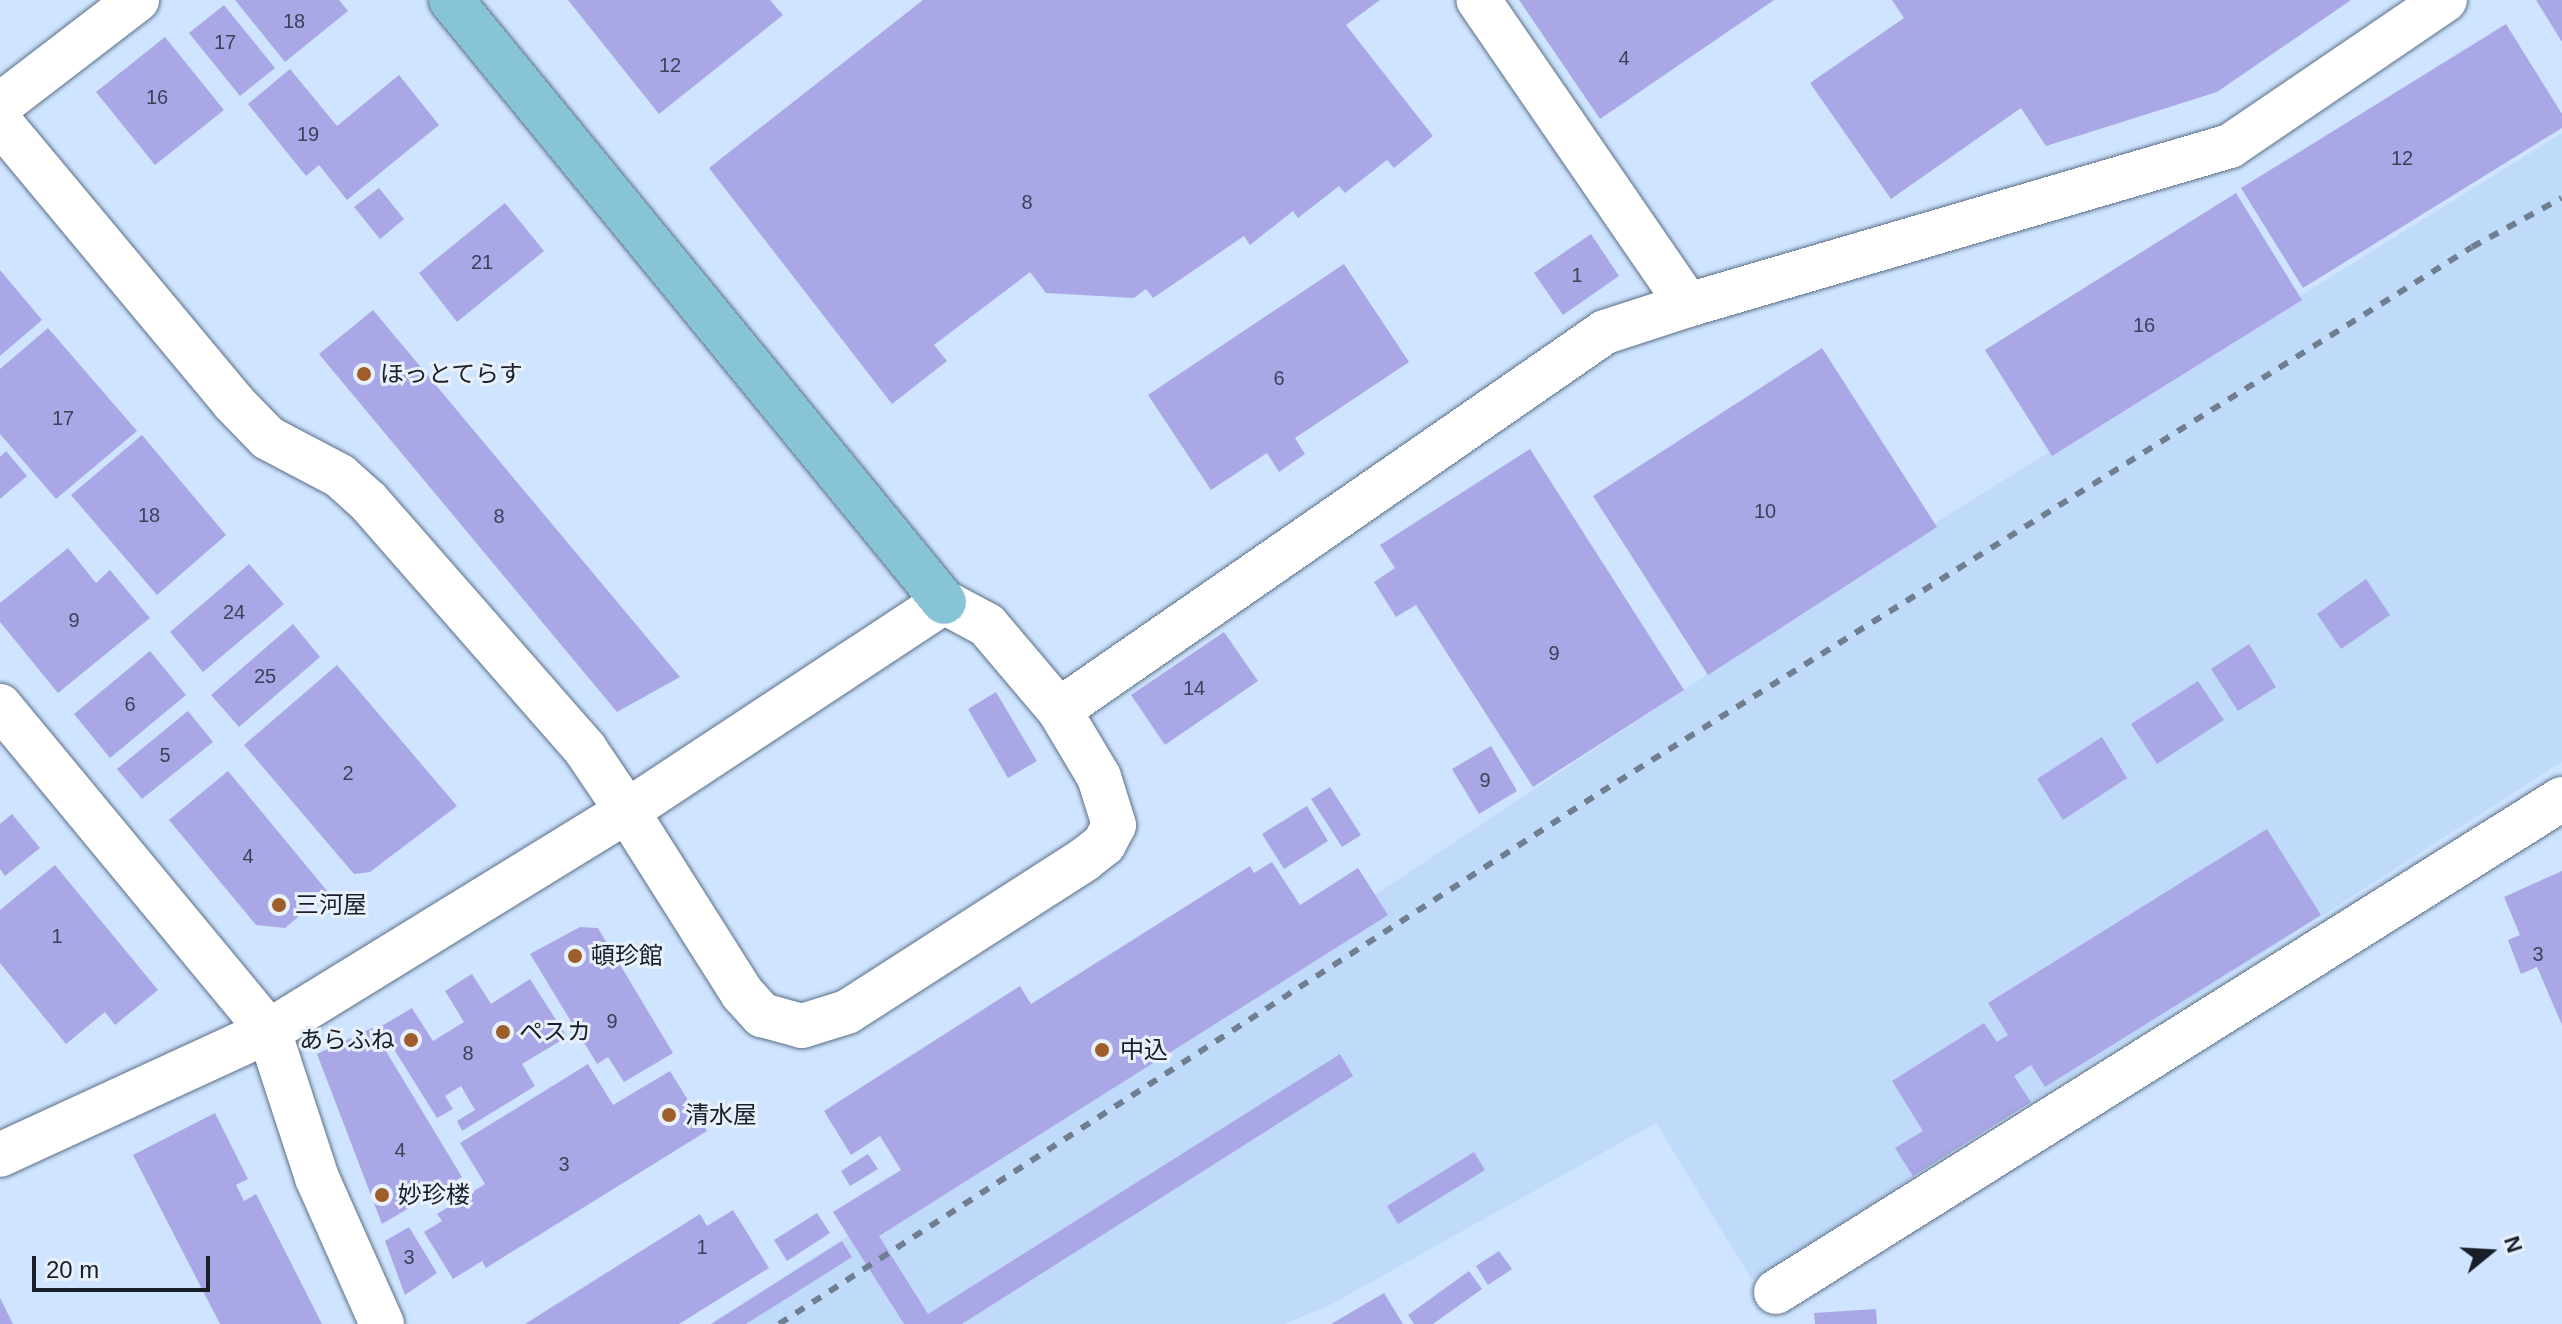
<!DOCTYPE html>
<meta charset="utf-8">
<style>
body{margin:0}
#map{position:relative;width:2562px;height:1324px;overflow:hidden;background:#cfe5ff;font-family:Helvetica,"Noto Sans JP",sans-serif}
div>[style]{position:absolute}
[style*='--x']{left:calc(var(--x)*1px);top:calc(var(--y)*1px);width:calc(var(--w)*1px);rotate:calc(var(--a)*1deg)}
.built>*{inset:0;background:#c0dafa}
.building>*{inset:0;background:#aaa7e7}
.roads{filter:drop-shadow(0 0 2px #5c6f86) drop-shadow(0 0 2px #5c6f86)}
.minor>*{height:44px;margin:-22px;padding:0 22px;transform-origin:22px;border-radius:22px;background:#fff}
.major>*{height:44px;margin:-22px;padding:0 22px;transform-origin:22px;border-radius:22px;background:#86c4d6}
.rail>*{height:6px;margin-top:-3px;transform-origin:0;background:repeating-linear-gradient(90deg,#707e8f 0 10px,transparent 0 20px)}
.dots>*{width:22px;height:22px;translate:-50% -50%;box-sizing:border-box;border:4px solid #e8f0fb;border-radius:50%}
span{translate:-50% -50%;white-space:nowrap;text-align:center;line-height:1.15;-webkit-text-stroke:6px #e8f0fb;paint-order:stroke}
.number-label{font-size:20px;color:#3c4158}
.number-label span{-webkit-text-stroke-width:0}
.poi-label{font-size:24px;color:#181f29}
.left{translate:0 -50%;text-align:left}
.right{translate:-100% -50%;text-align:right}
.north{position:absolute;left:2450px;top:1212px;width:80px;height:80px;-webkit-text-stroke:6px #e8f0fb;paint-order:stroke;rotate:72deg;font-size:22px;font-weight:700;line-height:32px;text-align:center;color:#181f29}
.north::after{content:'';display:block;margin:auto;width:28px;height:36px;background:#181f29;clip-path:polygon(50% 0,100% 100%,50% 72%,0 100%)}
.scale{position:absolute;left:32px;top:1256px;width:178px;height:36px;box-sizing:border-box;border:4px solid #181f29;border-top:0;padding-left:10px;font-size:24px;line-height:28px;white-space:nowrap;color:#181f29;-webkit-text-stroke:6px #e8f0fb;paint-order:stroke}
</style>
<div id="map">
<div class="built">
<i style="clip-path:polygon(2562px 133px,2562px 762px,1752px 1280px,1656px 1123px,1330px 1305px,1284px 1324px,711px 1324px,1384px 889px,1940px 520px)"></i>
</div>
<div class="building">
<i style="clip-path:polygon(235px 0,339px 0,348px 11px,285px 62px)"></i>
<i style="clip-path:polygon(568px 0,770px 0,783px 15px,659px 114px)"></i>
<i style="clip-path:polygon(923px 0,1380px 0,1346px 25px,1433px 136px,1394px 168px,1387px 160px,1345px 193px,1339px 186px,1298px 218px,1293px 211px,1250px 245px,1244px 236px,1153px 298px,1146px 289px,1134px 298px,1046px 293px,1030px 272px,934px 345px,947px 361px,892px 404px,709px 168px)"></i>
<i style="clip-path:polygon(1519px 0,1774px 0,1600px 119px)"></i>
<i style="clip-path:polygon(1892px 0,2351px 0,2217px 92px,2046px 146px,2021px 108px,1891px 199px,1810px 83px,1904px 18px)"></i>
<i style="clip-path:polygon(2536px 0,2562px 0,2562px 42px)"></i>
<i style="clip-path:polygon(224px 5px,275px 68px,240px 96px,189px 33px)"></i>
<i style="clip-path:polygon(2506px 24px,2562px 114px,2562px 128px,2303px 288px,2241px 188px)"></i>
<i style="clip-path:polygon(165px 37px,224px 110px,155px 165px,96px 92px)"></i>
<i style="clip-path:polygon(290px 69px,337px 126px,399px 75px,439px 125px,347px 200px,319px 165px,306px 176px,248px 104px)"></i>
<i style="clip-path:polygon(379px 188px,404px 219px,380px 239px,354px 207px)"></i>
<i style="clip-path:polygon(2236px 193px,2302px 300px,2052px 456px,1985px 350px)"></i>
<i style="clip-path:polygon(505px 203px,544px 251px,457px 322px,419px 273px)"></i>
<i style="clip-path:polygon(1591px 234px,1619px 276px,1563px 315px,1534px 273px)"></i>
<i style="clip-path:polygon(1344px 264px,1409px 362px,1295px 438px,1305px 454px,1279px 472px,1267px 453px,1211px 490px,1148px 395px)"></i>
<i style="clip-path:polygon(0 270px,42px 320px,0 356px)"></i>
<i style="clip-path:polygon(373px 310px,680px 677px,617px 712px,319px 354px)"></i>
<i style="clip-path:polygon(48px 328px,137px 431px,56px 499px,0 434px,0 369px)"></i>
<i style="clip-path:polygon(1822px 348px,1937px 527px,1708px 675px,1593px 496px)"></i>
<i style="clip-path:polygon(142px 435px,226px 535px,157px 595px,71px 495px)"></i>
<i style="clip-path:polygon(1530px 449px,1684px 690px,1533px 787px,1416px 605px,1396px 617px,1374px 582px,1395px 568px,1380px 545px)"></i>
<i style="clip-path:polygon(6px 451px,27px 476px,0 499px,0 457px)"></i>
<i style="clip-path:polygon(68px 548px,96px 583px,110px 570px,150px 618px,58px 693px,0 622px,0 603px)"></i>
<i style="clip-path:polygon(249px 564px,284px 604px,203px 672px,170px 632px)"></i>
<i style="clip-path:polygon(2366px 579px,2390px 615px,2341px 649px,2317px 614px)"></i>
<i style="clip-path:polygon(293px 624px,320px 657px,239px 727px,211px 695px)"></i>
<i style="clip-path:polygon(1224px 632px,1258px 681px,1165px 745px,1131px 695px)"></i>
<i style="clip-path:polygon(2249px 644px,2276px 687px,2238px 711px,2211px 669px)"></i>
<i style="clip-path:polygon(150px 651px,186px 695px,110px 758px,74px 714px)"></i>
<i style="clip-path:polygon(337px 665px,457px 806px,370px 872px,354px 874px,244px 745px)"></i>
<i style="clip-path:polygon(2198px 681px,2224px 720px,2157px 764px,2131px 724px)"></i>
<i style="clip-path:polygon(996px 692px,1037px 761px,1008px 778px,968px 709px)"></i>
<i style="clip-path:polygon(188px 711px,213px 742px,142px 799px,117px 769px)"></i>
<i style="clip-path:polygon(2102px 737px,2127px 778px,2063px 820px,2037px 779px)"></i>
<i style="clip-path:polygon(1491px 746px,1517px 791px,1479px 814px,1452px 769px)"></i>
<i style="clip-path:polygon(228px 771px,328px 892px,285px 928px,256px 925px,169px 820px)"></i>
<i style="clip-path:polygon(1330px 787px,1361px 835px,1342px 847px,1311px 799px)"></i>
<i style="clip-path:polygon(1307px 806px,1328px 841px,1284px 869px,1262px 834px)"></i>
<i style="clip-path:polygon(12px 814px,40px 848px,5px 876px,0 869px,0 824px)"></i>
<i style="clip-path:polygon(2267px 829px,2321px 915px,2045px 1087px,2031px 1065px,2014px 1076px,2031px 1102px,1913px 1176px,1895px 1148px,1923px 1131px,1892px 1081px,1984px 1023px,1997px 1042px,2008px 1035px,1988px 1003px)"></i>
<i style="clip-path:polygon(1272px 862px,1300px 905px,1358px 868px,1388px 915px,879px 1236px,928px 1314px,1340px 1054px,1353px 1076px,962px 1324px,904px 1324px,833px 1212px,901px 1170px,880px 1136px,851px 1155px,824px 1111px,1020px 986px,1031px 1004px,1250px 866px,1254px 873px)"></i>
<i style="clip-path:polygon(55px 865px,158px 990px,115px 1025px,105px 1012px,66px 1044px,0 963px,0 910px)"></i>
<i style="clip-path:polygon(2562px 871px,2562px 1025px,2537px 967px,2521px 974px,2508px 940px,2520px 935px,2504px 897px)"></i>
<i style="clip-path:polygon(580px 927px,598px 928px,673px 1053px,624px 1082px,608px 1057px,597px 1064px,530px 954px)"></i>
<i style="clip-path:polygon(472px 974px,491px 1004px,530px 979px,567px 1037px,522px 1064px,535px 1086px,462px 1131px,457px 1121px,475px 1110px,461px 1086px,445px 1096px,453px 1109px,437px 1118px,380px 1027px,412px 1008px,433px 1041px,464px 1022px,445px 991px)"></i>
<i style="clip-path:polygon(372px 1028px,462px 1177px,382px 1224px,317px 1054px)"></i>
<i style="clip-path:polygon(588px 1064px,613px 1105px,670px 1071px,707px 1131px,486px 1268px,482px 1261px,453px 1279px,424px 1232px,442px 1221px,437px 1214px,485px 1184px,460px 1143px)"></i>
<i style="clip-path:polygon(215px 1113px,248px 1179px,236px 1185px,244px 1201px,256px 1194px,322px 1324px,220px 1324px,133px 1155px)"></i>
<i style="clip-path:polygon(1474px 1152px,1485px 1170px,1398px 1224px,1387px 1206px)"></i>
<i style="clip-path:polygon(868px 1154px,878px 1169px,850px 1186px,841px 1171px)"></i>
<i style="clip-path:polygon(733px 1210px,769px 1268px,679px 1324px,525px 1324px,700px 1214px,707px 1226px)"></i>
<i style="clip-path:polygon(817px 1213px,830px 1233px,787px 1261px,774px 1240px)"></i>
<i style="clip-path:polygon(409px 1227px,437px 1273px,405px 1295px,385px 1241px)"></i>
<i style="clip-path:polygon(842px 1241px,852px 1257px,746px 1324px,711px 1324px)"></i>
<i style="clip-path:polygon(1499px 1251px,1512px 1269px,1488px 1285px,1476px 1266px)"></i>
<i style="clip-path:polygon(1469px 1271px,1482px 1289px,1433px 1324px,1414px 1324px,1408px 1315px)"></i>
<i style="clip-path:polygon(1384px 1293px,1403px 1324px,1331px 1324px)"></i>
<i style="clip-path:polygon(0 1298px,13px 1324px,0 1324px)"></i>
<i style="clip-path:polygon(1876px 1309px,1877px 1324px,1815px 1324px,1814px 1313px)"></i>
</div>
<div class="roads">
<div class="minor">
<i style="--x:0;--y:105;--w:173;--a:-37.5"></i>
<i style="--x:0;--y:122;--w:364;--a:50.2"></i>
<i style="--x:233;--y:402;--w:50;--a:45.8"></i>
<i style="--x:268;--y:438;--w:81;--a:27.8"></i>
<i style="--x:340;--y:476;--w:38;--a:42"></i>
<i style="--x:368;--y:501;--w:330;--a:48.8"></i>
<i style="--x:585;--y:749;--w:75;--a:55.9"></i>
<i style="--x:627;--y:811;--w:215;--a:57.7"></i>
<i style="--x:742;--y:993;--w:30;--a:48"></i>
<i style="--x:762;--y:1015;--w:41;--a:15.4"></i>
<i style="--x:802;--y:1026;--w:47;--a:-17.3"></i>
<i style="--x:847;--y:1012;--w:283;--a:-32.7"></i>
<i style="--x:1085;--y:859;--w:24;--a:-38"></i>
<i style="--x:1104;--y:844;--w:21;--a:-62"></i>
<i style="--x:1114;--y:825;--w:50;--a:-107.4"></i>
<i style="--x:1099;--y:777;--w:78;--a:-120.8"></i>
<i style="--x:1059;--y:710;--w:111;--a:-130.3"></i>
<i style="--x:987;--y:625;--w:49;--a:-151.9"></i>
<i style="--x:944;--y:602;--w:380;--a:146.6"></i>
<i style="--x:627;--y:811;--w:420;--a:148.4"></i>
<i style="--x:269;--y:1031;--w:296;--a:155.3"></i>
<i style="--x:1688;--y:305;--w:565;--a:-16.35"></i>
<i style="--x:2230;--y:146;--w:260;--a:-34.2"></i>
<i style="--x:0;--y:706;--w:422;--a:50.4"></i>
<i style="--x:269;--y:1031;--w:155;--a:71.9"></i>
<i style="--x:317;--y:1178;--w:160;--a:66"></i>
<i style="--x:1059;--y:710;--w:664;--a:-34.7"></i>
<i style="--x:1605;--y:332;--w:87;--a:-18"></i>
<i style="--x:1688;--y:305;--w:370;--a:-124.5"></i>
<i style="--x:1776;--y:1292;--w:928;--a:-32.1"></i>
</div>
<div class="major">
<i style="--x:451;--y:0;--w:778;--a:50.68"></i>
</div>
</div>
<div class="rail">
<i style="--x:779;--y:1324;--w:979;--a:-32.91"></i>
<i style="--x:1601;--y:792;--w:1027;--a:-32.03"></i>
<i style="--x:2472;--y:247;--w:102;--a:-28.6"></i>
</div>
<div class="dots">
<i style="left:364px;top:374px;background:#9f5e29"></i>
<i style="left:279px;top:905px;background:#9f5e29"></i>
<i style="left:575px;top:956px;background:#9f5e29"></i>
<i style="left:503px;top:1032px;background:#9f5e29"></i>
<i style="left:411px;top:1040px;background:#9f5e29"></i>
<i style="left:1102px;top:1050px;background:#9f5e29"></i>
<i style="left:669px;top:1115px;background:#9f5e29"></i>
<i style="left:382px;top:1195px;background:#9f5e29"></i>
</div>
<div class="number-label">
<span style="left:294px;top:21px">18</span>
<span style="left:225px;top:42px">17</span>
<span style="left:1624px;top:58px">4</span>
<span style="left:670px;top:65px">12</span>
<span style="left:157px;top:97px">16</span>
<span style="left:308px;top:134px">19</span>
<span style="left:2402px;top:158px">12</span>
<span style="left:1027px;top:202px">8</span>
<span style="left:482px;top:262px">21</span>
<span style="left:1577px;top:275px">1</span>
<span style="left:2144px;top:325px">16</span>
<span style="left:1279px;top:378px">6</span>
<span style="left:63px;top:418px">17</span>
<span style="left:1765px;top:511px">10</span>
<span style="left:149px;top:515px">18</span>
<span style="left:499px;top:516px">8</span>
<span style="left:234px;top:612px">24</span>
<span style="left:74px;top:620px">9</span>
<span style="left:1554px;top:653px">9</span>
<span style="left:265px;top:676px">25</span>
<span style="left:1194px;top:688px">14</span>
<span style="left:130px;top:704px">6</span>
<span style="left:165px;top:755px">5</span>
<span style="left:348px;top:773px">2</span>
<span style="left:1485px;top:780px">9</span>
<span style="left:248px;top:856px">4</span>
<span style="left:57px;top:936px">1</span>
<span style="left:2538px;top:954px">3</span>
<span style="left:612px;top:1021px">9</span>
<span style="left:468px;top:1053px">8</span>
<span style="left:400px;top:1150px">4</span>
<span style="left:564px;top:1164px">3</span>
<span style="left:702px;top:1247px">1</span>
<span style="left:409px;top:1257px">3</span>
</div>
<div class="poi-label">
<span class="left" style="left:380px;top:374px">ほっとてらす</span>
<span class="left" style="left:295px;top:905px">三河屋</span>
<span class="left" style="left:591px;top:956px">頓珍館</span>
<span class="left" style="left:519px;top:1032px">ペスカ</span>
<span class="right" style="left:395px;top:1040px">あらふね</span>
<span class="left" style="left:1120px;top:1050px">中込</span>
<span class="left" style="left:685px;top:1115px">清水屋</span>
<span class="left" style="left:398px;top:1195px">妙珍楼</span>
</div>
<div class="north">N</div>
<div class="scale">20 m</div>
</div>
